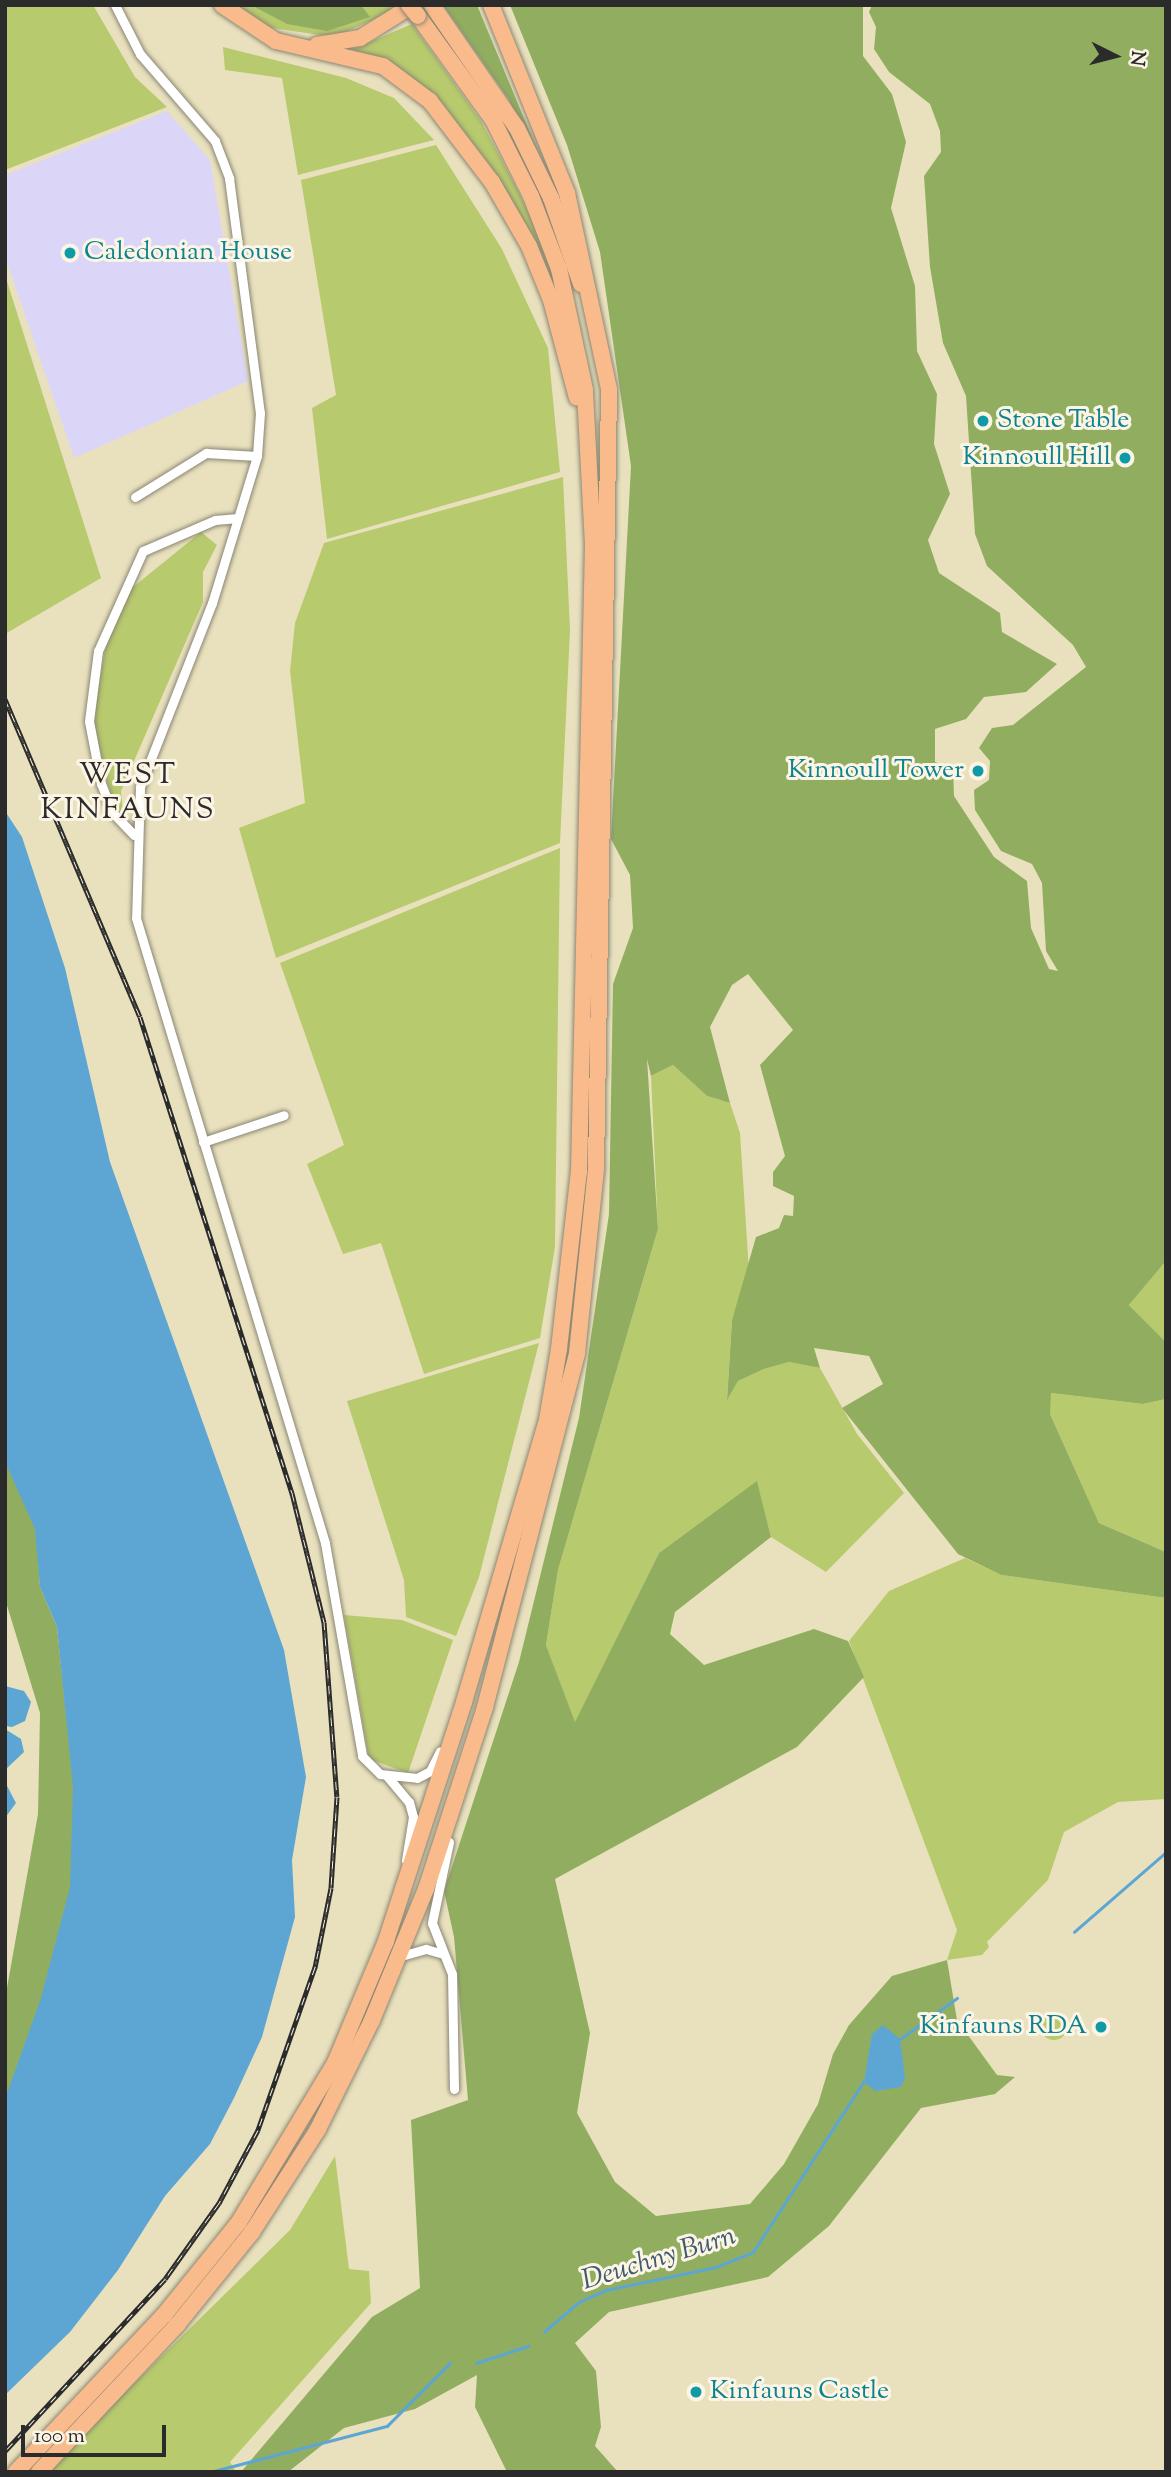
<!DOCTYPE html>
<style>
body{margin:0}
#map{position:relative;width:1171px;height:2477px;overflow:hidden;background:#e9e1be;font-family:"Sorts Mill Goudy",serif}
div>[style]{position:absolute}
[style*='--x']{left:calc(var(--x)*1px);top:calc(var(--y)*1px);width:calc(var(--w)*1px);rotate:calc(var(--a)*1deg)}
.built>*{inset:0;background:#dbd6f7}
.green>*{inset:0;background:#b7ca6d}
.round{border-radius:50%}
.forest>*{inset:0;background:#91ae60}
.water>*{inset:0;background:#5da6d4}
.stream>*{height:2.5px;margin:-1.25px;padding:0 1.25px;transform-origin:1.25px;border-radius:1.25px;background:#5da6d4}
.roads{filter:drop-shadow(0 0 2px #8a8674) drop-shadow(0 0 2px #8a8674)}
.street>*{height:9px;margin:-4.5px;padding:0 4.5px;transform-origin:4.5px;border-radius:4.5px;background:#fff}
.highway>*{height:16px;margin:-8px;padding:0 8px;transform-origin:8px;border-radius:8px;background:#fabb8c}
.rail>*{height:5px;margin-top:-2.5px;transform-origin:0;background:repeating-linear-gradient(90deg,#fcf5e5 0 8px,#2b2b2b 0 16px);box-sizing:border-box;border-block:2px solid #2b2b2b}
.bridges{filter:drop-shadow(0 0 2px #8a8674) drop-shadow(0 0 2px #8a8674)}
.highway-bridge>*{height:16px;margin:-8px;padding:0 8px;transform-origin:8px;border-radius:8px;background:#fabb8c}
.dots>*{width:19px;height:19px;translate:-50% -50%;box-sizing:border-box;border:4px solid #fcf5e5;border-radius:50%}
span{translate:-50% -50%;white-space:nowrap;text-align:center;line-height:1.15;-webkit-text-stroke:6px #fcf5e5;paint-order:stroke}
.culture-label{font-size:26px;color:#0d838f}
.left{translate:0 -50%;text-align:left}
.right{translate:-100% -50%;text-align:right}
.water-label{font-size:28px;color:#3f5c6f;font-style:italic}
.quarter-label{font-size:30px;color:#2b2b2b;letter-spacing:2px}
.frame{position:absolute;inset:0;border:7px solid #2b2b2b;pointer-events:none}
.north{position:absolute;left:1080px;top:21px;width:70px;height:70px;-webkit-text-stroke:5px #fcf5e5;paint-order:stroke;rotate:96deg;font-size:19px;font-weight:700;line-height:28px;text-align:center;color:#2b2b2b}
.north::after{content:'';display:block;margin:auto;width:24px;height:32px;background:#2b2b2b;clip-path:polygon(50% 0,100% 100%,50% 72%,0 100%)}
.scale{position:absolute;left:21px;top:2425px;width:145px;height:32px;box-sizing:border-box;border:4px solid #2b2b2b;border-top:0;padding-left:9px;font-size:21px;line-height:24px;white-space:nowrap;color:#2b2b2b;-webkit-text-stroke:5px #fcf5e5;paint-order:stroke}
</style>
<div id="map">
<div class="built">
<i style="clip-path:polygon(167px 111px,210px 160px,248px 381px,74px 458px,5px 257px,5px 175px)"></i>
</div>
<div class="green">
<i style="clip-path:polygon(5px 5px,93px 5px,135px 77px,167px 107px,5px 170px)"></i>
<i style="clip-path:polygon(232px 5px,369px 17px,361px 5px,400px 8px,334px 37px,265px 27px)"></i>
<i style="clip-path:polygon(412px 24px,481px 121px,518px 191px,557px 272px,568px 316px,440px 109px,356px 55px,353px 49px)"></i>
<i style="clip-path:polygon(223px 47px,346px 78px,394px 98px,434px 140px,298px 175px,282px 78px,225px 70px)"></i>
<i style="clip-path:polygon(436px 145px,502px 249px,548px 348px,560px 472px,327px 539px,312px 408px,336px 395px,301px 180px)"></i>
<i style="clip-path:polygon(5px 275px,101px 578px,5px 634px)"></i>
<i style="clip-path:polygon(563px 477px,570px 630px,560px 843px,276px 958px,239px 828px,305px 803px,290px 671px,295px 623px,324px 543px)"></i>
<i style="clip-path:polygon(201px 532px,217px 545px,203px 572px,203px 602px,121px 791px,123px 812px,117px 812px,97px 751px,94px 713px,105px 650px,127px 592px)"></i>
<i style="clip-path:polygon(560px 848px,555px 1247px,540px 1338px,424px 1374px,381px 1243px,343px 1254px,307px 1164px,344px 1145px,280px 963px)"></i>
<i style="clip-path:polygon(673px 1065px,707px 1096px,730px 1103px,740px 1133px,749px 1271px,732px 1320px,727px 1398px,738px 1381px,764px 1369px,789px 1362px,820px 1368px,857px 1434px,904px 1493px,826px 1572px,771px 1537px,757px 1482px,659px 1553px,575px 1723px,546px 1645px,558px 1570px,658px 1229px,651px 1076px)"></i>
<i style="clip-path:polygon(1166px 1261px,1166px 1342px,1129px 1305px)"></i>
<i style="clip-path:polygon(539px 1343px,479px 1577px,456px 1636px,406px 1617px,404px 1580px,347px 1401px)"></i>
<i style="clip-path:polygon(1050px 1393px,1143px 1404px,1166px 1399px,1166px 1552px,1099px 1523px,1050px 1414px)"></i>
<i style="clip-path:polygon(965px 1558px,1001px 1575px,1166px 1598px,1166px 1799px,1118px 1802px,1064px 1832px,1048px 1880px,987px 1942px,989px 1947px,982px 1955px,947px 1960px,957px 1930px,849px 1641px,889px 1591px)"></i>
<i style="clip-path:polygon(344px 1615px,402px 1620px,453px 1640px,408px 1773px,369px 1759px)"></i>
<i class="round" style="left:1041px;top:2014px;width:26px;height:26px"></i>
<i style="clip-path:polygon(335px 2156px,349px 2269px,369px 2271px,371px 2303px,230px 2462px,236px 2472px,44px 2472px,290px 2230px)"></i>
</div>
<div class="forest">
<i style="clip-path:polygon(251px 5px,361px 5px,370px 17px,327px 31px,287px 24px)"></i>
<i style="clip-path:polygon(443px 5px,477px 5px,570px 229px,509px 100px)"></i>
<i style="clip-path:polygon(510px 5px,863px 5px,863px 56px,892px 94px,906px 142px,891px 208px,915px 286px,917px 351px,937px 394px,934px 444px,950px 494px,928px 540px,939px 573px,1000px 613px,1002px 632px,1057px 664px,1026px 692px,984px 697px,966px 719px,935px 729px,935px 762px,953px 769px,954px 796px,994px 857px,1027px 881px,1031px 928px,1049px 969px,1058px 971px,1046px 951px,1042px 883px,1032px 864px,1001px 851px,975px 810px,974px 790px,989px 780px,990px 761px,979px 748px,992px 728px,1013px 725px,1086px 667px,1073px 645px,987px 566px,975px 534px,966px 396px,943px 343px,930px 267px,924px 176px,941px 152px,940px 131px,930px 104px,889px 72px,874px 49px,876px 27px,869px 12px,872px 5px,1166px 5px,1166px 1261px,1129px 1305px,1166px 1342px,1166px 1399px,1143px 1404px,1051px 1393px,1050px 1414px,1099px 1523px,1166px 1552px,1166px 1598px,1001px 1575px,958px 1554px,842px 1408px,883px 1384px,869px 1356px,814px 1348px,820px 1368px,789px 1362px,764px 1369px,738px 1381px,727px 1400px,732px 1320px,756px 1237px,779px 1228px,784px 1215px,793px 1216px,794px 1196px,773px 1186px,773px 1172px,785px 1156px,760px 1065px,793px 1030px,748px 974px,732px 985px,710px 1027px,730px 1103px,707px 1096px,673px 1065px,651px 1076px,647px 1059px,658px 1229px,558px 1570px,546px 1645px,575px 1722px,659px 1553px,757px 1481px,771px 1537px,675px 1612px,670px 1634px,704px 1665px,814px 1629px,848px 1641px,864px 1677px,797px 1747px,555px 1879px,590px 2033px,577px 2113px,615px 2182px,656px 2216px,750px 2204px,784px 2164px,818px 2104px,833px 2054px,849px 2025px,892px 1976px,947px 1960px,957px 2020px,997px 2075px,1015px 2077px,995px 2094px,921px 2108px,829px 2226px,768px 2277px,609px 2312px,575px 2343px,596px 2371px,601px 2427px,595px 2446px,618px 2472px,507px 2472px,475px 2407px,477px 2375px,415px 2409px,344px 2428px,288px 2472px,241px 2472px,372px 2317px,420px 2288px,411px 2120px,468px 2100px,454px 1937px,444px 1891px,519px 1662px,579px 1418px,609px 1214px,613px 984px,633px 928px,630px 875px,611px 839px,631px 466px,600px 252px,567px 145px)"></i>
<i style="clip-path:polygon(5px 1461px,36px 1523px,40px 1587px,57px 1627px,82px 1864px,5px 2128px,5px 1999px,38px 1814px,40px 1713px,5px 1599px)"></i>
</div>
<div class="water">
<i style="clip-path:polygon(5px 811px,22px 837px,65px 968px,110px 1162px,284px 1650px,306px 1777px,292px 1860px,295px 1917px,262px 2037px,234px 2098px,210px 2144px,165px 2196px,118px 2270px,70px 2332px,5px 2395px,5px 2099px,41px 1998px,70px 1887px,73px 1788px,57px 1627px,40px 1587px,35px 1529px,5px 1462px)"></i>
<i style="clip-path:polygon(5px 1686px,24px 1691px,31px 1702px,25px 1721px,12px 1727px,5px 1726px)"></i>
<i style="clip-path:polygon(5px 1729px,21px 1739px,24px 1752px,5px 1770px)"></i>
<i style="clip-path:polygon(5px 1782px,16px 1803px,5px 1818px)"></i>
<i style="clip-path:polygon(883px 2025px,900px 2039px,905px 2078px,901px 2087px,875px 2091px,864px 2082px,872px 2034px)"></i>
</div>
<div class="stream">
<i style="--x:1074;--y:1932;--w:122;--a:-41"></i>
<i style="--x:900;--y:2039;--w:70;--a:-35.7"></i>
<i style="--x:544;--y:2332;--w:46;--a:-40.6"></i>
<i style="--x:579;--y:2302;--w:30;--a:-24"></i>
<i style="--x:606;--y:2290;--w:112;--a:-11.8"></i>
<i style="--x:716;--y:2267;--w:40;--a:-22"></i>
<i style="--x:753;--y:2252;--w:204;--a:-57"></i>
<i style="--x:476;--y:2363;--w:55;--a:-18.1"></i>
<i style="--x:210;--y:2472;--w:183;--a:-14.6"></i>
<i style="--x:387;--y:2426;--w:89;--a:-45"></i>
</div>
<div class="roads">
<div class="street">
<i style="--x:115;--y:5;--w:55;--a:63"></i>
<i style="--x:140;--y:54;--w:115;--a:49.2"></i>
<i style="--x:215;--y:141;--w:40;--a:69"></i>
<i style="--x:229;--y:178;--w:237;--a:82.5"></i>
<i style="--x:260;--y:413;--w:43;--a:94"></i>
<i style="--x:257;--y:456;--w:154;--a:107"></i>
<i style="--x:212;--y:603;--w:198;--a:111.4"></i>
<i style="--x:140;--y:787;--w:131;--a:91.7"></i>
<i style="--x:136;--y:918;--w:653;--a:73.17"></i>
<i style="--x:325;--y:1543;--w:216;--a:80.1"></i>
<i style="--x:362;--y:1756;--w:25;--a:45"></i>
<i style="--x:380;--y:1774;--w:37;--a:6"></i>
<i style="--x:417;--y:1778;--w:15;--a:-28"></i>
<i style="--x:430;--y:1771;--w:22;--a:-63"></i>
<i style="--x:135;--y:497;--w:84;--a:-31.8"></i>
<i style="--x:206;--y:453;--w:51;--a:3.4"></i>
<i style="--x:134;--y:835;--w:32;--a:-134"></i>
<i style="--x:112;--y:812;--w:30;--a:-111"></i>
<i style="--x:101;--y:784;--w:64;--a:-100.8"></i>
<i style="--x:89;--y:721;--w:71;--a:-82.7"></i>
<i style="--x:98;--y:651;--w:110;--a:-65.8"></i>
<i style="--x:143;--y:551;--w:78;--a:-23.3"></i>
<i style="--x:215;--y:520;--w:23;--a:-5"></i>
<i style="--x:203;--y:1142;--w:85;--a:-18.4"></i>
<i style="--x:387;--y:1776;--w:34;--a:50"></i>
<i style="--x:409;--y:1802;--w:16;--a:75"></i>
<i style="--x:413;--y:1817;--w:44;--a:99.2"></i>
<i style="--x:449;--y:1842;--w:83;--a:101.9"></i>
<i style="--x:432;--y:1923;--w:55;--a:68.6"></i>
<i style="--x:452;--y:1974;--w:115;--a:89"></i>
<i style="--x:401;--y:1956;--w:26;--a:-16"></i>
<i style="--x:426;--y:1949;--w:18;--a:16"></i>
</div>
<div class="highway">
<i style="--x:222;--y:5;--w:65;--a:33.7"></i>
<i style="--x:276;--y:41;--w:110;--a:13.2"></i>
<i style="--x:383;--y:66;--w:59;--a:36.7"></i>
<i style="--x:430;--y:101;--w:102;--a:52.6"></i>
<i style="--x:492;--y:182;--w:74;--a:60"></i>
<i style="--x:529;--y:246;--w:58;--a:67.8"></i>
<i style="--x:551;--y:300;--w:101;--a:75.1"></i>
<i style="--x:432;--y:5;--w:150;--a:55.4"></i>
<i style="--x:517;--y:128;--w:78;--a:64.1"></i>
<i style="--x:551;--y:198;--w:91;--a:70.8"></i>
<i style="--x:317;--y:45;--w:44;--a:-9.2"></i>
<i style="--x:360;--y:38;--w:62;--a:-31.9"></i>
<i style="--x:16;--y:2472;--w:216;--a:-46.7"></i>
<i style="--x:164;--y:2315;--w:119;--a:-51.1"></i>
<i style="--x:239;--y:2222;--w:186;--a:-58.9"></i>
<i style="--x:335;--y:2063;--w:132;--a:-67.3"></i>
<i style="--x:386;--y:1941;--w:251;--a:-71.9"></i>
<i style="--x:464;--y:1702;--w:294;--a:-73.6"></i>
<i style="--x:547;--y:1420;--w:72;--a:-80.4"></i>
<i style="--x:559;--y:1349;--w:178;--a:-83.6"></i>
<i style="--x:579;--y:1172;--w:627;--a:-88.72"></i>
<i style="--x:593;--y:545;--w:155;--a:-93"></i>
<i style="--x:585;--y:390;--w:124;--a:-102.1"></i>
<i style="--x:559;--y:269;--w:78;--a:-111"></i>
<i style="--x:531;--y:196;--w:85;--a:-116.6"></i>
<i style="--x:493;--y:120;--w:128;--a:-125.8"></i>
<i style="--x:39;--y:2472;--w:202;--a:-46.8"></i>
<i style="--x:177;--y:2325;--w:119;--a:-51.1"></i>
<i style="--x:252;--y:2232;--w:122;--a:-57.3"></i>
<i style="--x:318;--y:2129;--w:122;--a:-63.6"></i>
<i style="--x:372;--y:2020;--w:142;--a:-67.6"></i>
<i style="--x:426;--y:1889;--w:191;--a:-72"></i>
<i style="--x:485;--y:1707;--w:366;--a:-75.4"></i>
<i style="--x:577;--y:1353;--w:186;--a:-84.1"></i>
<i style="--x:596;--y:1168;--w:779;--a:-89.04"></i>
<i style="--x:609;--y:389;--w:200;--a:-102.1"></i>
<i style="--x:567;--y:193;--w:203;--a:-112"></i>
</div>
</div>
<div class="rail">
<i style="--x:5;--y:699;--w:345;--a:67"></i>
<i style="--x:140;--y:1017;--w:500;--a:72.3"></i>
<i style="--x:292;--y:1493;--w:133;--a:76.1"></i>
<i style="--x:324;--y:1622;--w:175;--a:85.8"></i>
<i style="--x:337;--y:1797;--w:91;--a:93.8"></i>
<i style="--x:331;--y:1888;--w:81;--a:101.4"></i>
<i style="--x:315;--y:1967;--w:173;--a:109.3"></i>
<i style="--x:258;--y:2130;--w:83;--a:118.1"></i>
<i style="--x:219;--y:2203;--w:93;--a:125.4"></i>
<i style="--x:165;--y:2279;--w:235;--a:132.9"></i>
</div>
<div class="bridges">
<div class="highway-bridge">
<i style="--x:409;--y:5;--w:14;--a:51"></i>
</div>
</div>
<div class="dots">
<i style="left:70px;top:253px;background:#0f9aa8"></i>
<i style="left:983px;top:421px;background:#0f9aa8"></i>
<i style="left:1125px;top:458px;background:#0f9aa8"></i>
<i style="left:978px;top:771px;background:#0f9aa8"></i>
<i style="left:1101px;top:2027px;background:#0f9aa8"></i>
<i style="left:696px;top:2392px;background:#0f9aa8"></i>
</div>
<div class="culture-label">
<span class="left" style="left:84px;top:253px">Caledonian House</span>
<span class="left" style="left:997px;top:421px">Stone Table</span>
<span class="right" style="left:1111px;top:458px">Kinnoull Hill</span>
<span class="right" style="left:964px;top:771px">Kinnoull Tower</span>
<span class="right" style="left:1087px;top:2027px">Kinfauns RDA</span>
<span class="left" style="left:710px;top:2392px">Kinfauns Castle</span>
</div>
<div class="water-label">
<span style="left:659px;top:2259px;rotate:-17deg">Deuchny Burn</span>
</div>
<div class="quarter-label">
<span style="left:128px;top:793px">WEST<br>KINFAUNS</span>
</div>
<div class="frame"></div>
<div class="north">N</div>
<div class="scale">100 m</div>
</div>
